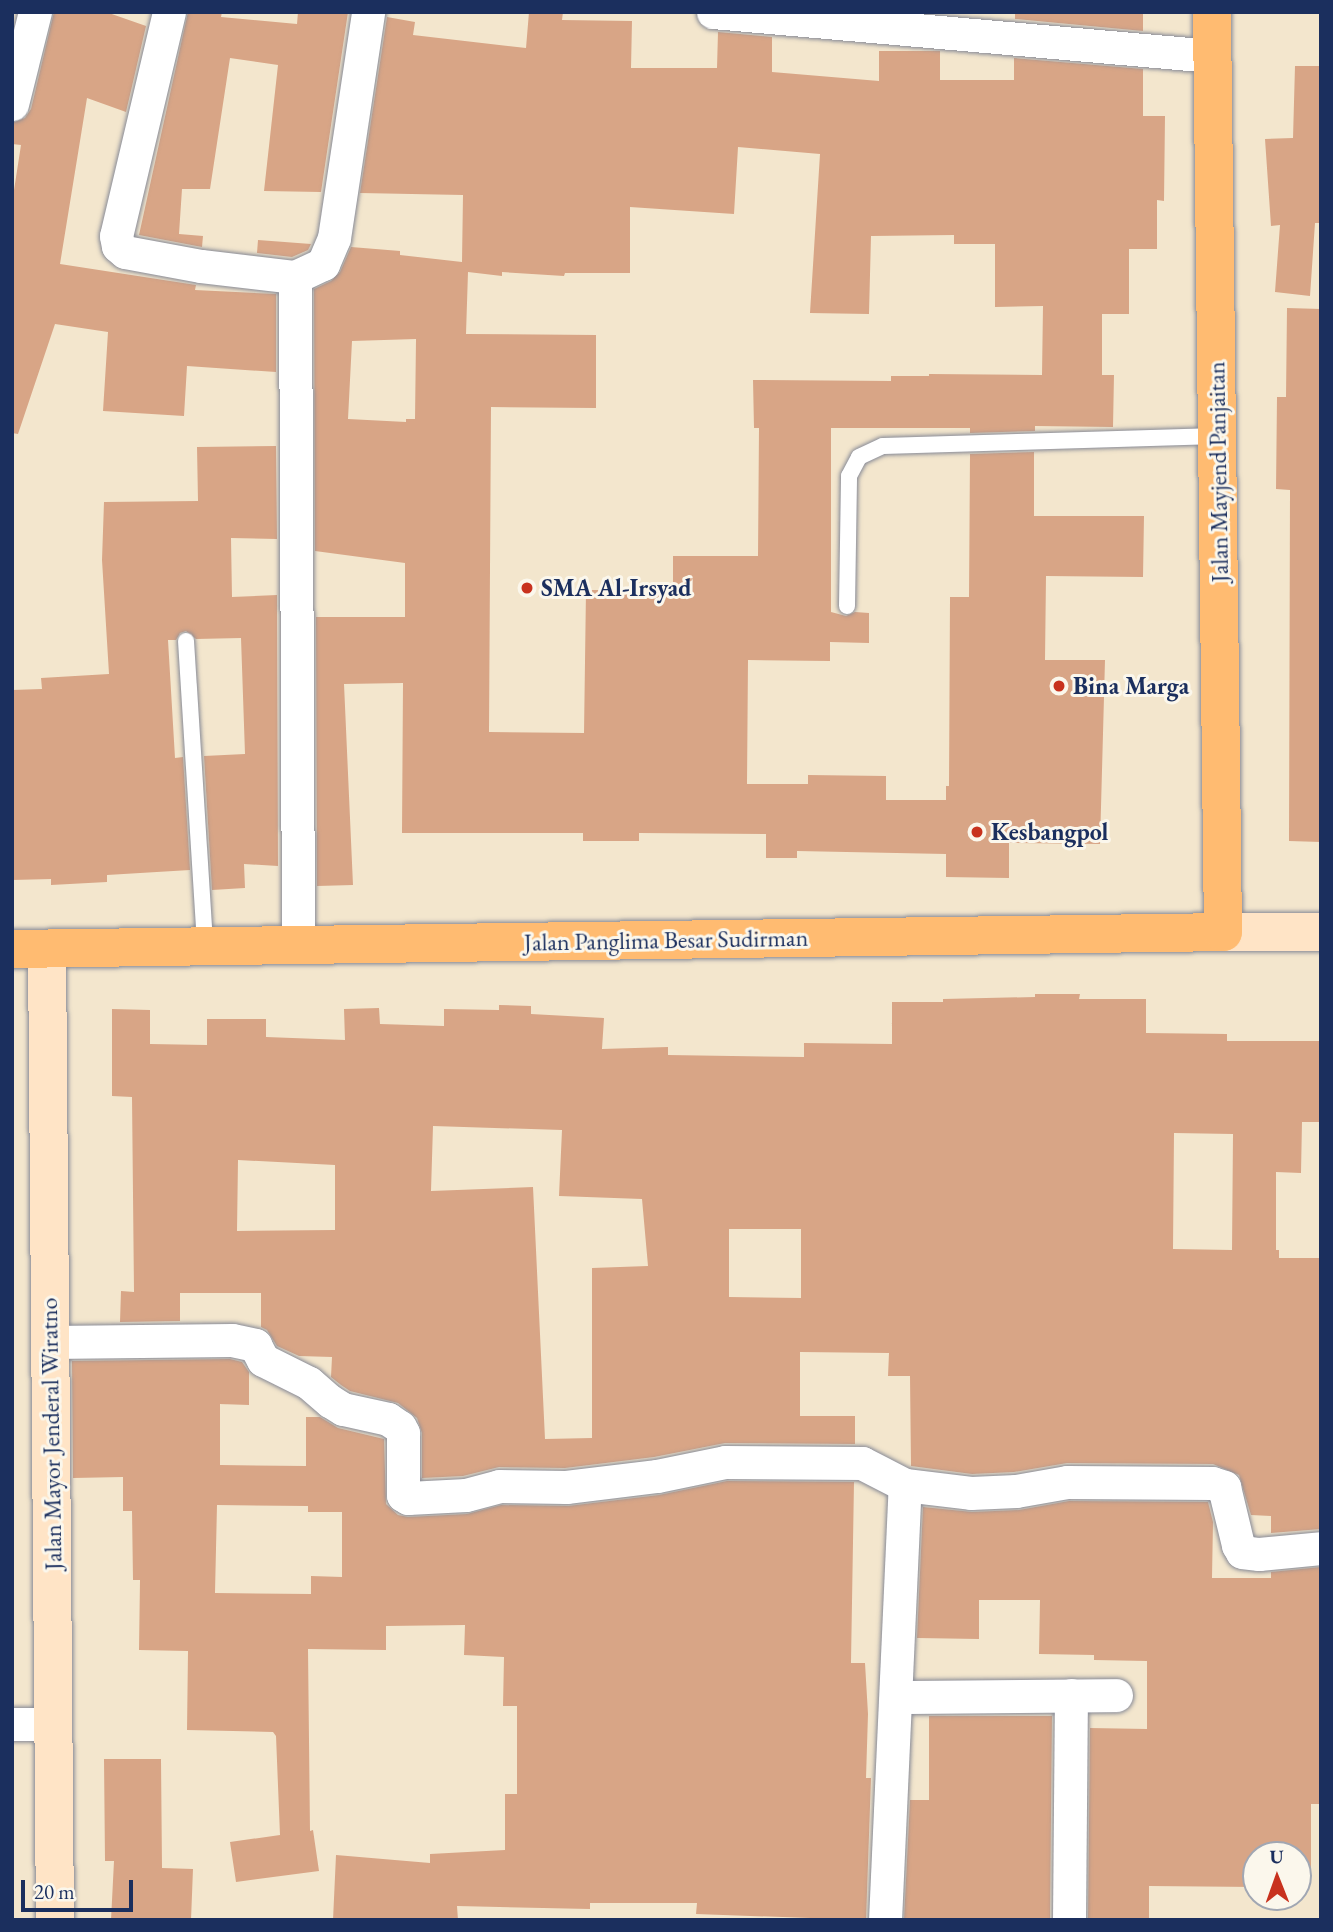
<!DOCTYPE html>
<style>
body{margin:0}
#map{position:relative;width:1333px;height:1932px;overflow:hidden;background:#f3e6cd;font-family:"EB Garamond",serif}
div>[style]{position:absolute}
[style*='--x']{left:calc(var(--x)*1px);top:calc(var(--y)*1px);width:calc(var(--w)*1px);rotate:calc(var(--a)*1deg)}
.building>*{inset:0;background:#d8a586}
.roads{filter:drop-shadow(0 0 2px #878a96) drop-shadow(0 0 2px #878a96)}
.lane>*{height:16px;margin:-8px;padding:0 8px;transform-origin:8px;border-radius:8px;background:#fff}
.street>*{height:33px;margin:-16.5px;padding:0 16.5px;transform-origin:16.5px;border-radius:16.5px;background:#fff}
.secondary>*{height:38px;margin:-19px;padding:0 19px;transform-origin:19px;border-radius:19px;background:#ffe4c6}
.highway>*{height:38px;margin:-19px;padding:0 19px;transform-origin:19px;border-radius:19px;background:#ffbb71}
.dots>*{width:19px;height:19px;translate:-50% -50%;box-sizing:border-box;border:4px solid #fbf7ec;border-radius:50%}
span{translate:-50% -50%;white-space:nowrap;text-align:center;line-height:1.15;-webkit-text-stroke:6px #fbf7ec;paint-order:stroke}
.street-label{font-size:24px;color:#1b2f5e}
.poi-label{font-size:24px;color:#1b2f5e;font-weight:700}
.left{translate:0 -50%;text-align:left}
.frame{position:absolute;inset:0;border:14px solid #1b2f5e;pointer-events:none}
.north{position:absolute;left:1242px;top:1841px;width:70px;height:70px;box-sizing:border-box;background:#fbf7ec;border:2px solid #a1a7b3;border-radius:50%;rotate:359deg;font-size:19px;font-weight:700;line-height:28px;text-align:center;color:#1b2f5e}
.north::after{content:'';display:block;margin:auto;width:24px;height:32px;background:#c8321e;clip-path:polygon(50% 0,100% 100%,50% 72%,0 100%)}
.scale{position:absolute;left:21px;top:1880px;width:112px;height:32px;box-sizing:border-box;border:4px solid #1b2f5e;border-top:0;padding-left:9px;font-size:21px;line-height:24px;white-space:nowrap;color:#1b2f5e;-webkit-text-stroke:5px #fbf7ec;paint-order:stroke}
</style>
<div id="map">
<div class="building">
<i style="clip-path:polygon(54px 12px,106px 12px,146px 26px,126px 112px,87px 98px,60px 264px,196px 285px,195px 290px,276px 294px,276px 372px,187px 366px,184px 416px,103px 411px,108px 332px,55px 324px,18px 434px,12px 433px,12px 203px,21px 145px,12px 144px,12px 123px,25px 118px,31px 109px)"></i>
<i style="clip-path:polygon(188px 12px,222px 12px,221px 17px,297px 24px,298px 12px,348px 12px,321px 192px,264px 191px,278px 65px,230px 58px,210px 189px,182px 189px,179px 234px,203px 236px,202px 247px,139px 235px)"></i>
<i style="clip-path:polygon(evenodd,529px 12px,563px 12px,562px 20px,632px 21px,631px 68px,717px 68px,718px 32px,772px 37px,772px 72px,879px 81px,879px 51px,940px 51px,940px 80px,1014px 80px,1014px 58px,1143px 69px,1143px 116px,1165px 116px,1164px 201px,1157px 200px,1157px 249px,1129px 249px,1129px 314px,1102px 314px,1102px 375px,1114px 375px,1113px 427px,1035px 426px,1035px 431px,970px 433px,970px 428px,831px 428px,831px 612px,846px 616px,855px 612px,869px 613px,869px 643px,830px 642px,830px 661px,748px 660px,747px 784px,808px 784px,808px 775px,886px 776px,886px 800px,946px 800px,946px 786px,949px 786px,950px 597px,969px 597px,970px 454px,1034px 452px,1034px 516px,1144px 516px,1143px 577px,1046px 576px,1045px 660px,1105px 660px,1100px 844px,1009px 843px,1009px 878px,946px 877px,946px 854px,797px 851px,797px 858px,766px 858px,766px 834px,639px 833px,639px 841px,583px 841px,583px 833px,402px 833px,403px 683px,344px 684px,353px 885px,317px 886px,316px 617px,405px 617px,405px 563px,315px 551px,314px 289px,331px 281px,340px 272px,351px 247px,400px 251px,400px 255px,462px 262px,463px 195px,360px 193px,387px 17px,415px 22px,413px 35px,526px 48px,529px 12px,738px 147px,820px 154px,810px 313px,869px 314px,871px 236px,954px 235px,954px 244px,995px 244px,995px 307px,1043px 306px,1042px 375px,929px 374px,929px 376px,891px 376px,891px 381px,753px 380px,754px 428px,759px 428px,758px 556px,673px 556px,673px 590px,586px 590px,584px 733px,489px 732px,491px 407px,596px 408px,596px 335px,466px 334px,468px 272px,502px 276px,502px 272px,564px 276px,565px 273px,630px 273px,630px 207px,734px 214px,738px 147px,529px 12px,416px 339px,415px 419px,406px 419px,406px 422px,348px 419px,352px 341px,416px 339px)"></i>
<i style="clip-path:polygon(1015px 12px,1143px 12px,1143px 31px,1015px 19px)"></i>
<i style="clip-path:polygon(1295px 66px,1321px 66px,1321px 223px,1315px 223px,1310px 296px,1275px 292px,1280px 225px,1271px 226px,1265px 139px,1293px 138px)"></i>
<i style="clip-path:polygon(258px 240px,311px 244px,308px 250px,292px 257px,257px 253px)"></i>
<i style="clip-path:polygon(1287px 308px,1321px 309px,1321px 842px,1289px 841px,1290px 490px,1276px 489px,1277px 397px,1286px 397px)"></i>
<i style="clip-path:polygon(276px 446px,277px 539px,231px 538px,232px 597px,277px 595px,278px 866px,244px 864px,245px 888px,212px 890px,204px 756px,245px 754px,241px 638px,196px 639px,186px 631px,180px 633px,176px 640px,168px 640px,175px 758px,183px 757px,190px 870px,107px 875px,107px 882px,51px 885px,51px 879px,12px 880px,12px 690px,42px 689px,41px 678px,109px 674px,102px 560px,104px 502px,198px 501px,197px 447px)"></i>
<i style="clip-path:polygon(evenodd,1035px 994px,1080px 994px,1079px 999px,1146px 999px,1146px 1033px,1227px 1034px,1227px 1041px,1321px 1041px,1321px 1122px,1302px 1122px,1301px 1173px,1276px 1172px,1276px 1250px,1279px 1250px,1279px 1258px,1321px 1258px,1321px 1529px,1271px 1533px,1271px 1516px,1251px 1515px,1239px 1475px,1213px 1464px,1067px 1463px,1014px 1472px,972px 1474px,911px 1466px,910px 1376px,888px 1376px,889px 1353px,800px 1352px,800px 1416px,855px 1416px,855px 1444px,725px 1443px,654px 1457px,565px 1468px,499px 1467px,463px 1476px,422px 1478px,422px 1433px,417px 1418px,398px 1403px,350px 1391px,341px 1385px,331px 1377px,332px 1357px,299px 1356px,277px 1346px,267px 1330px,261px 1327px,261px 1293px,180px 1293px,180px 1321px,120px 1322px,121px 1291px,134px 1292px,132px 1097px,112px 1096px,112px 1009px,150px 1010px,150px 1044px,207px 1045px,207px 1019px,266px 1019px,266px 1037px,345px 1040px,344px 1009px,379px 1008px,380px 1024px,444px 1026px,444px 1009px,499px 1010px,499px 1005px,531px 1006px,531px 1014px,604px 1018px,602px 1049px,668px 1047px,668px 1055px,804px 1057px,804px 1043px,892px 1044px,892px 1002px,943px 1002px,943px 999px,1035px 997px,1035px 994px,433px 1126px,562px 1130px,559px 1196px,642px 1199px,648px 1266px,592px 1268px,592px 1438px,545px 1439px,533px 1187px,431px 1191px,433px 1126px,1035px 994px,1174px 1133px,1233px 1134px,1232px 1250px,1173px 1249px,1174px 1133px,1035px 994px,238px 1160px,335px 1165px,335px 1230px,237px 1231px,238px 1160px,1035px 994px,729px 1229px,801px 1229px,801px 1298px,729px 1297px,729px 1229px)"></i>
<i style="clip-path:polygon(evenodd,230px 1359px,242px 1362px,249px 1372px,249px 1405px,220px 1404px,220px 1465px,306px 1466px,306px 1417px,320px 1417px,338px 1428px,384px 1439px,386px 1504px,398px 1515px,408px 1517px,467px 1514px,501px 1505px,568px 1506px,659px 1495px,727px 1481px,854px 1482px,851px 1663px,865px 1663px,868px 1714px,866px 1778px,871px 1778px,866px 1920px,696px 1914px,697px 1903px,590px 1903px,590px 1909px,457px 1906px,458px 1920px,333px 1920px,336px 1855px,430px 1863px,430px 1854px,505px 1850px,505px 1794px,517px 1794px,517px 1706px,503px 1706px,504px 1657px,464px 1655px,465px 1625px,386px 1626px,386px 1650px,308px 1649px,310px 1831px,313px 1830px,319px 1871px,236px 1882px,230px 1842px,280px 1835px,276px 1736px,273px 1732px,187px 1730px,188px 1651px,139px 1650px,140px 1580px,133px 1580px,132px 1511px,123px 1511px,123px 1477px,73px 1478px,72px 1361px,230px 1359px,217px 1505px,308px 1506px,308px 1512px,342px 1512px,342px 1577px,311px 1576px,311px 1594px,215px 1593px,217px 1505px)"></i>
<i style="clip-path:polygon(1069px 1501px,1208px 1502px,1213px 1522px,1212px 1578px,1271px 1578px,1271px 1572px,1321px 1567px,1321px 1804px,1311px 1804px,1311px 1883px,1298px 1883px,1298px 1855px,1256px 1855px,1256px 1887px,1149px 1886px,1149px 1920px,1088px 1920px,1090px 1728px,1147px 1729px,1147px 1661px,1094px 1660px,1094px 1655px,1039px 1654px,1040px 1600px,979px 1600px,979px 1639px,917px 1638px,923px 1507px,972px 1512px,1019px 1510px)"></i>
<i style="clip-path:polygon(929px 1716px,1052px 1716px,1050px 1920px,904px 1920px,910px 1800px,929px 1800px)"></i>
<i style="clip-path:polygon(104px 1759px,161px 1759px,162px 1868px,193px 1869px,191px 1920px,111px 1920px,114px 1861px,105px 1861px)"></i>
</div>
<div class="roads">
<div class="lane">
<i style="--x:847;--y:606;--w:130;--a:-89.1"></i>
<i style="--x:849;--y:476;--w:21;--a:-62"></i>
<i style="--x:859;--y:457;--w:26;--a:-25"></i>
<i style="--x:883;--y:446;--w:335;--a:-1.7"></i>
<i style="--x:186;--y:641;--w:307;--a:86.4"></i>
</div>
<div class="street">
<i style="--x:169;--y:12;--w:230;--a:103.3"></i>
<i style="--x:116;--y:236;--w:10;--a:79"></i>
<i style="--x:118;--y:246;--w:9;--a:41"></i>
<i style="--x:125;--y:252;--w:77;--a:10.4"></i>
<i style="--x:201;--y:266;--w:95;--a:6.7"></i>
<i style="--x:295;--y:277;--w:31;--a:-25"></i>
<i style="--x:323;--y:264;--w:28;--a:-67"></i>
<i style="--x:334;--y:238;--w:229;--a:-81.4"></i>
<i style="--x:713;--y:12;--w:501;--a:5.04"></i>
<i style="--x:12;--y:104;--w:95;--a:-76"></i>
<i style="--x:295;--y:277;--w:669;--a:89.74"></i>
<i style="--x:50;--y:1342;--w:182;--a:-0.6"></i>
<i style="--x:232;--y:1340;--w:24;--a:12"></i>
<i style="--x:255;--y:1345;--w:17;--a:62"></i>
<i style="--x:263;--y:1360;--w:51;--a:26.6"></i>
<i style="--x:309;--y:1383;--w:28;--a:41"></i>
<i style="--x:330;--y:1401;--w:15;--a:32"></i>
<i style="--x:343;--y:1409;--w:46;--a:12.5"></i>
<i style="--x:388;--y:1419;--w:14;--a:34"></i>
<i style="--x:400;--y:1427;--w:7;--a:63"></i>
<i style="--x:403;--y:1433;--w:62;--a:90"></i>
<i style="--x:403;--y:1495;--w:6;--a:31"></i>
<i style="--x:408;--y:1498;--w:58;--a:-3"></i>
<i style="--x:466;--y:1495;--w:34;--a:-15"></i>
<i style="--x:499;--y:1486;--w:67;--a:0.9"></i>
<i style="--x:566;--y:1487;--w:92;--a:-6.9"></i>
<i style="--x:657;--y:1476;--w:69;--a:-11.6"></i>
<i style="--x:725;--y:1462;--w:137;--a:0.4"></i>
<i style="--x:862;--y:1463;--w:48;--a:27.1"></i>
<i style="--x:896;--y:1697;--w:220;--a:-0.5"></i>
<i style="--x:12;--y:1724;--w:42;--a:0"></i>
<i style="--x:885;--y:1920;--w:435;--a:-87.4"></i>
<i style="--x:905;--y:1485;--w:66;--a:6.9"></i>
<i style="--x:971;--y:1493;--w:45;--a:-2.5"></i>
<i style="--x:1016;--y:1491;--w:52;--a:-10"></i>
<i style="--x:1067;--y:1482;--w:145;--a:0.4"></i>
<i style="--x:1212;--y:1483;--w:13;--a:18"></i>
<i style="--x:1224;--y:1487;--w:60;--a:76.4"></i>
<i style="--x:1238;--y:1545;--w:8;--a:60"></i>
<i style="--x:1242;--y:1552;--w:17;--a:7"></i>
<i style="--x:1259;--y:1554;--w:62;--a:-5.5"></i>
<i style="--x:1069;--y:1920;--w:225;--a:-89.5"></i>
</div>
<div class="secondary">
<i style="--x:1223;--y:932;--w:98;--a:0"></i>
<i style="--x:47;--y:949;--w:971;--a:89.53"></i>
</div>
<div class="highway">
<i style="--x:12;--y:949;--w:1211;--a:-0.8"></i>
<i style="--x:1223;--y:932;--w:920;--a:-90.69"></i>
</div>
</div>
<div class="dots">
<i style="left:527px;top:588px;background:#c8321e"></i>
<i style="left:1059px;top:686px;background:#c8321e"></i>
<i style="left:977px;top:832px;background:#c8321e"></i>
</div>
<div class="street-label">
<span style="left:1218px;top:472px;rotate:-91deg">Jalan Mayjend Panjaitan</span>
<span style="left:666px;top:940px;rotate:-1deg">Jalan Panglima Besar Sudirman</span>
<span style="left:51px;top:1434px;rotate:-91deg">Jalan Mayor Jenderal Wiratno</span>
</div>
<div class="poi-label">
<span class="left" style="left:541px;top:588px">SMA Al-Irsyad</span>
<span class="left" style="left:1073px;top:686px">Bina Marga</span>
<span class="left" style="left:991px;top:832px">Kesbangpol</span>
</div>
<div class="frame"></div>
<div class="north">U</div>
<div class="scale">20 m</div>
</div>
